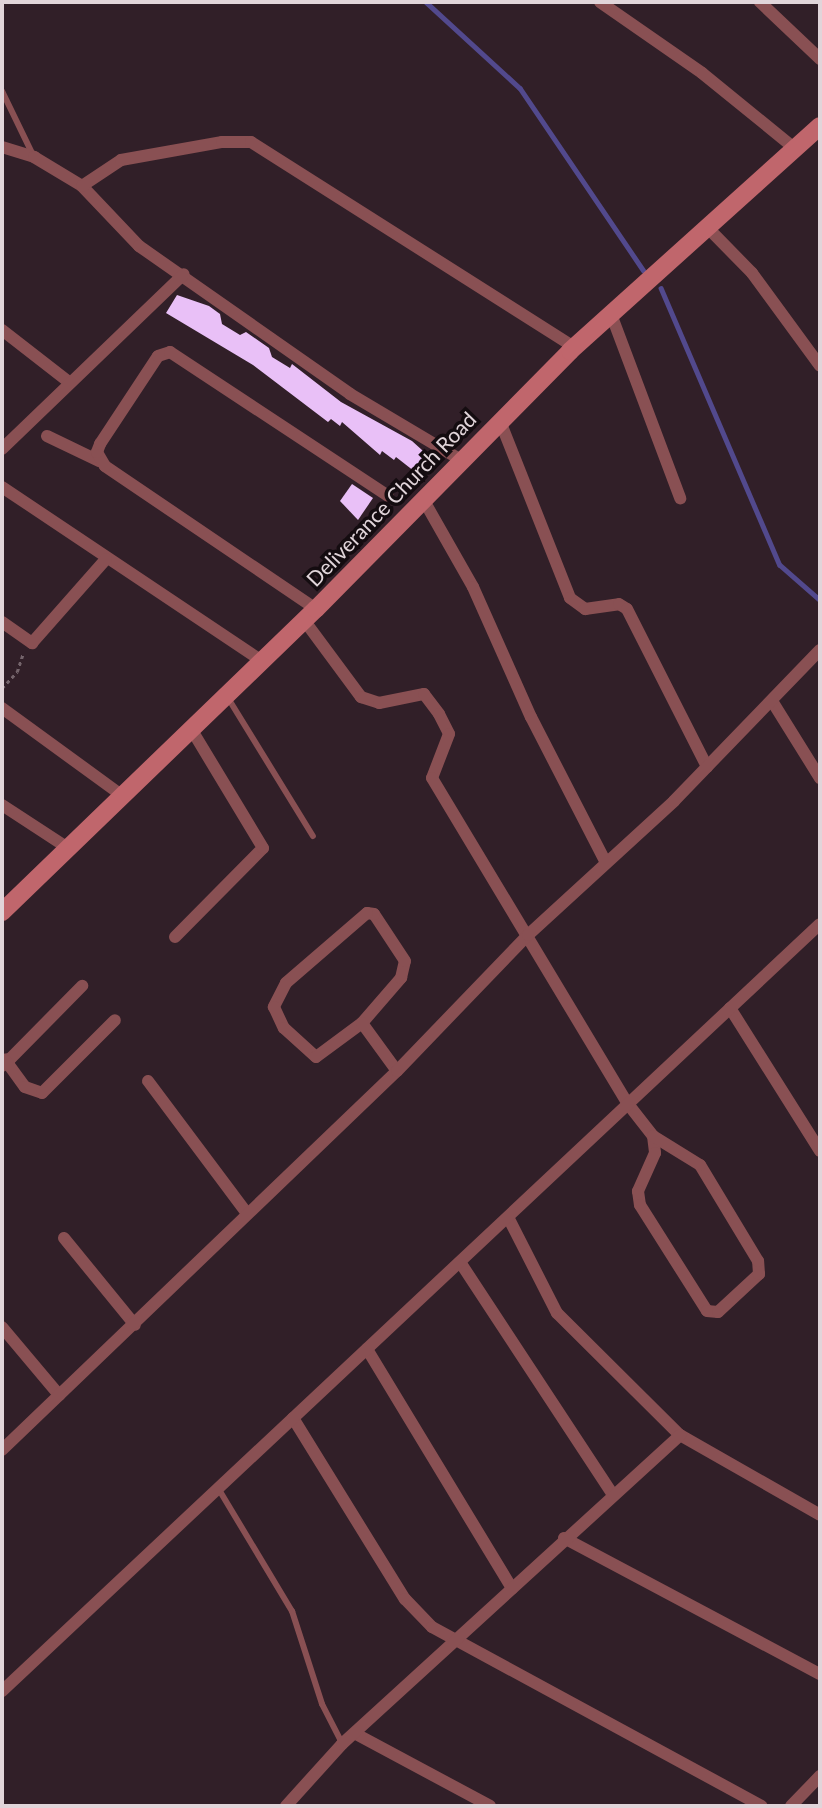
<!DOCTYPE html>
<style>
body{margin:0}
#map{position:relative;width:822px;height:1808px;overflow:hidden;background:#311f28;font-family:Lato,sans-serif}
div>[style]{position:absolute}
[style*='--x']{left:calc(var(--x)*1px);top:calc(var(--y)*1px);width:calc(var(--w)*1px);rotate:calc(var(--a)*1deg)}
.stream>*{height:4.5px;margin:-2.25px;padding:0 2.25px;transform-origin:2.25px;border-radius:2.25px;background:#52498d}
.building>*{inset:0;background:#e9c0f7}
.path>*{height:2.5px;margin-top:-1.25px;transform-origin:0;background:repeating-linear-gradient(90deg,#74646b 0 3.5px,transparent 0 7px)}
.lane>*{height:6px;margin:-3px;padding:0 3px;transform-origin:3px;border-radius:3px;background:#895053}
.street>*{height:12px;margin:-6px;padding:0 6px;transform-origin:6px;border-radius:6px;background:#895053}
.secondary>*{height:18px;margin:-9px;padding:0 9px;transform-origin:9px;border-radius:9px;background:#c0666c}
span{translate:-50% -50%;white-space:nowrap;text-align:center;line-height:1.15;-webkit-text-stroke:7px #140c10;paint-order:stroke}
.street-label{font-size:21px;color:#e1d5da}
.frame{position:absolute;inset:0;border:4px solid #e1d5da;pointer-events:none}
</style>
<div id="map">
<div class="stream">
<i style="--x:426;--y:2;--w:127;--a:42.5"></i>
<i style="--x:520;--y:88;--w:220;--a:55.9"></i>
<i style="--x:661;--y:288;--w:301;--a:66.8"></i>
<i style="--x:780;--y:565;--w:53;--a:41.2"></i>
</div>
<div class="building">
<i style="clip-path:polygon(177px 295px,209px 306px,220px 314px,222px 324px,240px 335px,246px 332px,269px 348px,272px 357px,290px 368px,292px 364px,341px 402px,412px 441px,432px 459px,419px 475px,396px 457px,394px 460px,382px 451px,380px 455px,342px 422px,340px 426px,331px 419px,328px 422px,253px 365px,166px 313px)"></i>
<i style="clip-path:polygon(352px 484px,373px 498px,358px 520px,340px 501px)"></i>
</div>
<div class="path">
<i style="--x:2;--y:688;--w:22;--a:-47"></i>
<i style="--x:17;--y:672;--w:19;--a:-72"></i>
</div>
<div class="lane">
<i style="--x:2;--y:91;--w:71;--a:64.2"></i>
<i style="--x:228;--y:698;--w:162;--a:58.4"></i>
<i style="--x:218;--y:1488;--w:144;--a:59"></i>
<i style="--x:292;--y:1611;--w:98;--a:72.1"></i>
<i style="--x:322;--y:1704;--w:44;--a:62.9"></i>
</div>
<div class="street">
<i style="--x:600;--y:2;--w:124;--a:34.8"></i>
<i style="--x:702;--y:73;--w:117;--a:39.1"></i>
<i style="--x:760;--y:2;--w:83;--a:43.5"></i>
<i style="--x:2;--y:147;--w:34;--a:17"></i>
<i style="--x:34;--y:157;--w:56;--a:31.1"></i>
<i style="--x:82;--y:186;--w:83;--a:46.5"></i>
<i style="--x:139;--y:246;--w:258;--a:35"></i>
<i style="--x:350;--y:394;--w:129;--a:30.7"></i>
<i style="--x:82;--y:186;--w:47;--a:-33.7"></i>
<i style="--x:121;--y:160;--w:103;--a:-10.1"></i>
<i style="--x:222;--y:142;--w:29;--a:0"></i>
<i style="--x:251;--y:142;--w:383;--a:32.4"></i>
<i style="--x:706;--y:226;--w:66;--a:45.6"></i>
<i style="--x:752;--y:273;--w:115;--a:53.8"></i>
<i style="--x:611;--y:314;--w:197;--a:69.4"></i>
<i style="--x:2;--y:330;--w:86;--a:37.9"></i>
<i style="--x:500;--y:421;--w:190;--a:68.4"></i>
<i style="--x:570;--y:598;--w:19;--a:36"></i>
<i style="--x:585;--y:609;--w:34;--a:-8"></i>
<i style="--x:619;--y:604;--w:9;--a:32"></i>
<i style="--x:627;--y:609;--w:177;--a:63.1"></i>
<i style="--x:47;--y:436;--w:58;--a:25.7"></i>
<i style="--x:2;--y:449;--w:252;--a:-43.9"></i>
<i style="--x:2;--y:487;--w:311;--a:33.8"></i>
<i style="--x:423;--y:499;--w:101;--a:60.4"></i>
<i style="--x:473;--y:587;--w:142;--a:66"></i>
<i style="--x:531;--y:717;--w:164;--a:62.8"></i>
<i style="--x:316;--y:609;--w:255;--a:-145.9"></i>
<i style="--x:105;--y:466;--w:16;--a:-120"></i>
<i style="--x:97;--y:452;--w:9;--a:-69"></i>
<i style="--x:100;--y:444;--w:105;--a:-56.6"></i>
<i style="--x:158;--y:356;--w:13;--a:-18"></i>
<i style="--x:170;--y:352;--w:261;--a:33.4"></i>
<i style="--x:304;--y:620;--w:96;--a:53.5"></i>
<i style="--x:361;--y:697;--w:19;--a:18"></i>
<i style="--x:379;--y:703;--w:46;--a:-11.3"></i>
<i style="--x:424;--y:694;--w:25;--a:53"></i>
<i style="--x:439;--y:714;--w:22;--a:63"></i>
<i style="--x:449;--y:734;--w:47;--a:111.1"></i>
<i style="--x:432;--y:778;--w:380;--a:59"></i>
<i style="--x:628;--y:1104;--w:41;--a:52"></i>
<i style="--x:653;--y:1136;--w:17;--a:83"></i>
<i style="--x:655;--y:1153;--w:42;--a:114.1"></i>
<i style="--x:638;--y:1191;--w:14;--a:82"></i>
<i style="--x:640;--y:1205;--w:125;--a:57.7"></i>
<i style="--x:707;--y:1311;--w:11;--a:5"></i>
<i style="--x:718;--y:1312;--w:56;--a:-42.8"></i>
<i style="--x:759;--y:1274;--w:13;--a:-94"></i>
<i style="--x:758;--y:1261;--w:112;--a:-121.1"></i>
<i style="--x:700;--y:1165;--w:55;--a:-148.3"></i>
<i style="--x:2;--y:622;--w:37;--a:35"></i>
<i style="--x:32;--y:643;--w:112;--a:-48.6"></i>
<i style="--x:772;--y:701;--w:91;--a:58.1"></i>
<i style="--x:2;--y:708;--w:146;--a:36.1"></i>
<i style="--x:2;--y:805;--w:75;--a:33.1"></i>
<i style="--x:175;--y:937;--w:125;--a:-45.3"></i>
<i style="--x:263;--y:848;--w:141;--a:-121.1"></i>
<i style="--x:730;--y:1008;--w:169;--a:57.8"></i>
<i style="--x:362;--y:1023;--w:60;--a:-49.1"></i>
<i style="--x:401;--y:978;--w:17;--a:-77"></i>
<i style="--x:405;--y:961;--w:56;--a:-123.4"></i>
<i style="--x:374;--y:914;--w:7;--a:-172"></i>
<i style="--x:367;--y:913;--w:107;--a:139.2"></i>
<i style="--x:286;--y:983;--w:27;--a:117"></i>
<i style="--x:274;--y:1007;--w:23;--a:65"></i>
<i style="--x:284;--y:1028;--w:43;--a:42.2"></i>
<i style="--x:316;--y:1057;--w:57;--a:-36.5"></i>
<i style="--x:362;--y:1023;--w:59;--a:53.9"></i>
<i style="--x:2;--y:1060;--w:8;--a:-7"></i>
<i style="--x:10;--y:1059;--w:103;--a:-45.4"></i>
<i style="--x:2;--y:1066;--w:6;--a:-51"></i>
<i style="--x:6;--y:1061;--w:32;--a:54"></i>
<i style="--x:25;--y:1087;--w:18;--a:19"></i>
<i style="--x:42;--y:1093;--w:103;--a:-45"></i>
<i style="--x:148;--y:1081;--w:164;--a:53.2"></i>
<i style="--x:508;--y:1217;--w:108;--a:63"></i>
<i style="--x:557;--y:1313;--w:173;--a:44.8"></i>
<i style="--x:680;--y:1435;--w:161;--a:29.7"></i>
<i style="--x:64;--y:1238;--w:112;--a:50.8"></i>
<i style="--x:460;--y:1262;--w:277;--a:56.7"></i>
<i style="--x:2;--y:1327;--w:89;--a:50"></i>
<i style="--x:367;--y:1349;--w:280;--a:58.8"></i>
<i style="--x:293;--y:1418;--w:213;--a:58.3"></i>
<i style="--x:405;--y:1599;--w:39;--a:46"></i>
<i style="--x:432;--y:1627;--w:375;--a:28.5"></i>
<i style="--x:2;--y:1450;--w:547;--a:-43.82"></i>
<i style="--x:397;--y:1071;--w:189;--a:-46.1"></i>
<i style="--x:528;--y:935;--w:198;--a:-42.5"></i>
<i style="--x:674;--y:801;--w:210;--a:-46"></i>
<i style="--x:564;--y:1538;--w:290;--a:28"></i>
<i style="--x:2;--y:1691;--w:1121;--a:-43.16"></i>
<i style="--x:356;--y:1734;--w:152;--a:28.2"></i>
<i style="--x:286;--y:1806;--w:84;--a:-47.9"></i>
<i style="--x:342;--y:1744;--w:458;--a:-42.4"></i>
<i style="--x:791;--y:1806;--w:42;--a:-46"></i>
</div>
<div class="secondary">
<i style="--x:2;--y:912;--w:436;--a:-44"></i>
<i style="--x:316;--y:609;--w:362;--a:-45.4"></i>
<i style="--x:570;--y:351;--w:336;--a:-42"></i>
</div>
<div class="street-label">
<span style="left:391px;top:499px;rotate:-46deg">Deliverance Church Road</span>
</div>
<div class="frame"></div>
</div>
